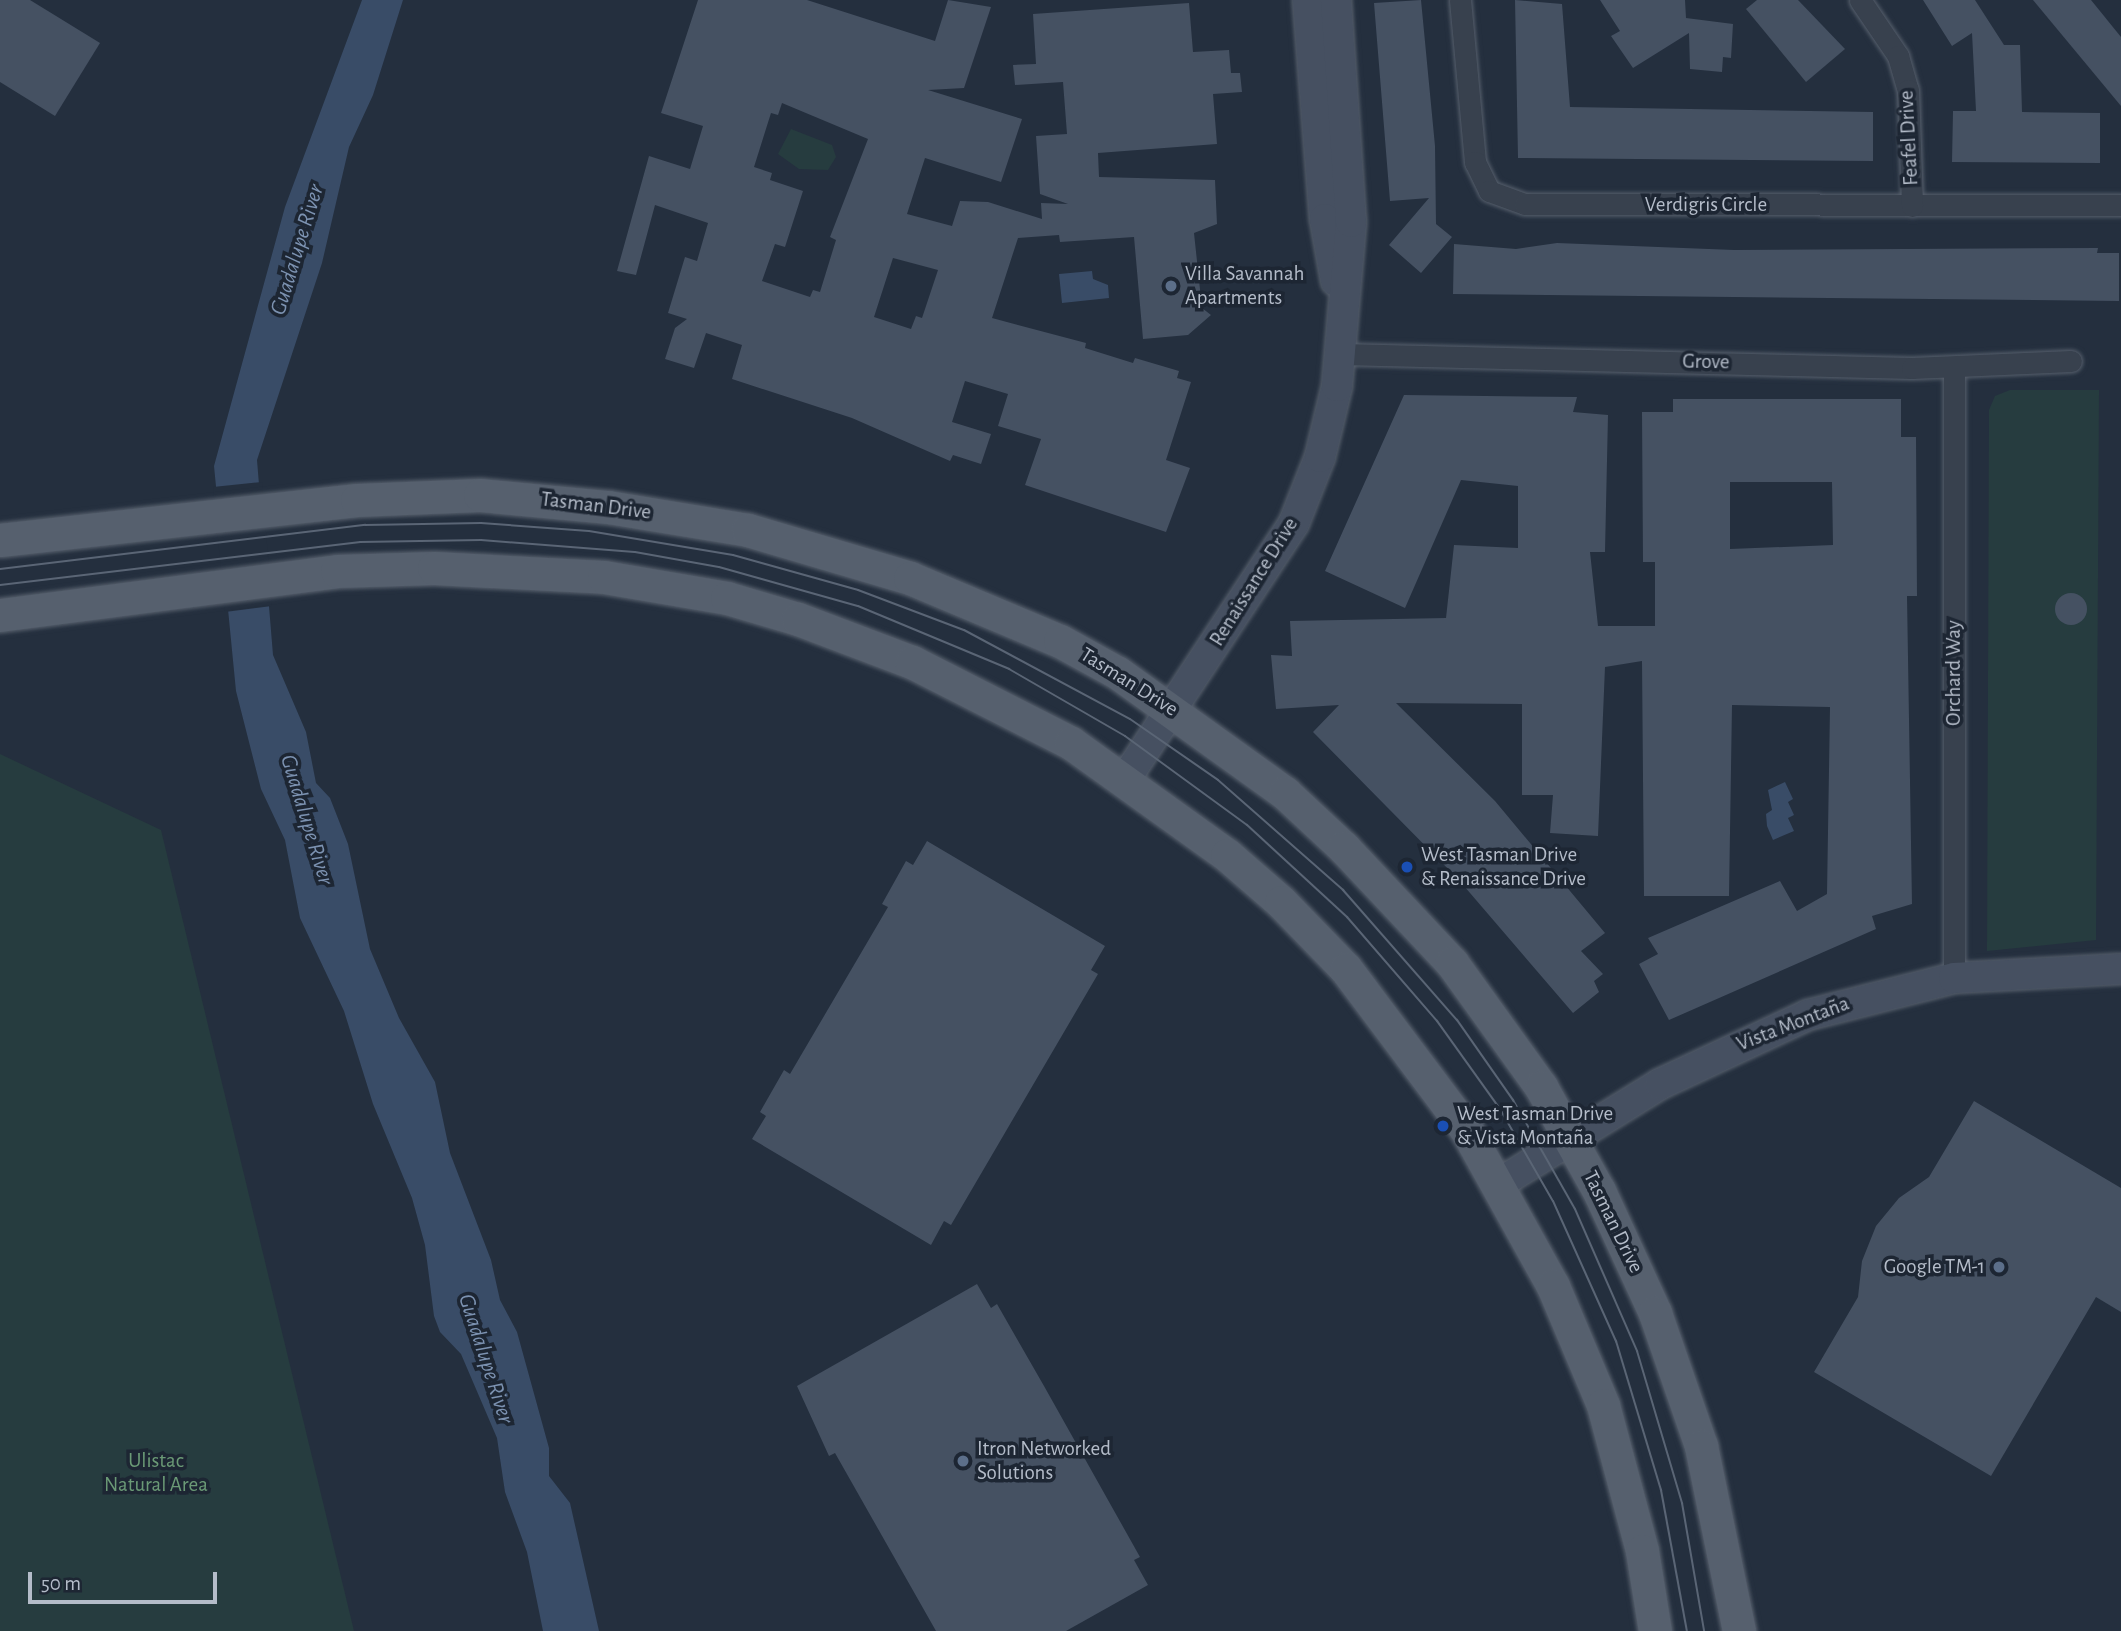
<!DOCTYPE html>
<meta charset="utf-8">
<style>
body{margin:0}
#map{position:relative;width:2121px;height:1631px;overflow:hidden;background:#242f3e;font-family:"Alegreya Sans",sans-serif}
div>[style]{position:absolute}
[style*='--x']{left:calc(var(--x)*1px);top:calc(var(--y)*1px);width:calc(var(--w)*1px);rotate:calc(var(--a)*1deg)}
.green>*{inset:0;background:#263c3f}
.water>*{inset:0;background:#394c67}
.pier>*{inset:0;background:#242f3e}
.building>*{inset:0;background:#455162}
.round{border-radius:50%}
.roads{filter:drop-shadow(0 0 2px #565f6c) drop-shadow(0 0 2px #565f6c)}
.street>*{height:21px;margin:-10.5px;padding:0 10.5px;transform-origin:10.5px;border-radius:10.5px;background:#38414e}
.secondary>*{height:30px;margin:-15px;padding:0 15px;transform-origin:15px;border-radius:15px;background:#465061}
.primary>*{height:33px;margin:-16.5px;padding:0 16.5px;transform-origin:16.5px;border-radius:16.5px;background:#56606e}
.tram>*{height:2px;margin:-1px;padding:0 1px;transform-origin:1px;border-radius:1px;background:#5a6575}
.dots>*{width:19px;height:19px;translate:-50% -50%;box-sizing:border-box;border:4px solid #1d2633;border-radius:50%}
span{translate:-50% -50%;white-space:nowrap;text-align:center;line-height:1.15;-webkit-text-stroke:7px #1d2633;paint-order:stroke}
.street-label{font-size:21px;color:#b4bcc9}
.poi-label{font-size:21px;color:#b4bcc9}
.left{translate:0 -50%;text-align:left}
.right{translate:-100% -50%;text-align:right}
.park-label{font-size:21px;color:#6b9a76}
.water-label{font-size:23px;color:#7c92b1;font-style:italic}
.scale{position:absolute;left:28px;top:1572px;width:189px;height:32px;box-sizing:border-box;border:4px solid #b4bcc9;border-top:0;padding-left:9px;font-size:21px;line-height:24px;white-space:nowrap;color:#b4bcc9;-webkit-text-stroke:5px #1d2633;paint-order:stroke}
</style>
<div id="map">
<div class="green">
<i style="clip-path:polygon(791px 129px,832px 145px,836px 157px,828px 170px,799px 169px,778px 154px)"></i>
<i style="clip-path:polygon(2010px 390px,2099px 390px,2096px 940px,1987px 951px,1989px 410px,1995px 396px)"></i>
<i style="clip-path:polygon(0 754px,161px 830px,354px 1631px,0 1631px)"></i>
</div>
<div class="water">
<i style="clip-path:polygon(362px 0,403px 0,373px 95px,349px 147px,322px 263px,257px 460px,273px 655px,306px 732px,316px 783px,330px 798px,348px 844px,370px 949px,399px 1018px,435px 1082px,450px 1153px,491px 1260px,500px 1300px,517px 1332px,549px 1448px,549px 1476px,570px 1503px,599px 1631px,543px 1631px,527px 1552px,505px 1492px,497px 1438px,461px 1354px,440px 1332px,434px 1316px,425px 1245px,412px 1198px,373px 1104px,344px 1011px,300px 918px,285px 840px,261px 789px,236px 691px,214px 466px,285px 207px)"></i>
<i style="clip-path:polygon(1092px 271px,1093px 279px,1108px 285px,1109px 298px,1062px 303px,1059px 274px)"></i>
<i style="clip-path:polygon(1785px 782px,1793px 799px,1788px 802px,1794px 815px,1788px 818px,1794px 831px,1773px 840px,1767px 826px,1766px 814px,1772px 810px,1768px 790px)"></i>
</div>
<div class="pier">
<i style="clip-path:polygon(262px 482px,272px 606px,225px 612px,213px 487px)"></i>
</div>
<div class="building">
<i style="clip-path:polygon(0 0,30px 0,100px 43px,55px 116px,0 82px)"></i>
<i style="clip-path:polygon(evenodd,698px 0,807px 0,935px 41px,948px 0,991px 7px,964px 88px,928px 90px,1022px 119px,1001px 182px,925px 158px,907px 214px,952px 226px,960px 201px,988px 202px,1042px 219px,1041px 203px,1068px 204px,1040px 194px,1036px 136px,1067px 134px,1063px 82px,1015px 85px,1013px 65px,1036px 64px,1033px 14px,1189px 3px,1193px 52px,1229px 50px,1231px 73px,1240px 73px,1242px 92px,1213px 94px,1217px 144px,1098px 153px,1099px 177px,1215px 180px,1217px 224px,1194px 233px,1202px 308px,1211px 315px,1188px 335px,1143px 339px,1134px 237px,1060px 242px,1059px 235px,1018px 238px,992px 318px,1086px 343px,1085px 348px,1133px 363px,1135px 358px,1179px 371px,1177px 378px,1191px 382px,1166px 460px,1190px 468px,1166px 532px,1025px 485px,1041px 439px,998px 426px,1008px 394px,965px 381px,952px 422px,991px 434px,981px 464px,953px 455px,950px 461px,852px 418px,732px 379px,742px 345px,706px 333px,694px 368px,665px 359px,675px 328px,687px 319px,668px 313px,685px 257px,697px 261px,708px 223px,655px 205px,636px 275px,617px 271px,649px 156px,690px 169px,703px 126px,661px 113px,698px 0,782px 103px,868px 139px,830px 237px,836px 240px,820px 292px,813px 290px,810px 297px,762px 281px,775px 244px,785px 247px,803px 191px,770px 180px,772px 173px,754px 167px,771px 113px,778px 115px,782px 103px,698px 0,893px 258px,938px 270px,922px 318px,916px 316px,911px 329px,874px 317px,893px 258px)"></i>
<i style="clip-path:polygon(1421px 0,1435px 146px,1436px 224px,1452px 237px,1421px 273px,1389px 245px,1429px 198px,1390px 201px,1374px 3px)"></i>
<i style="clip-path:polygon(1515px 0,1562px 4px,1570px 107px,1873px 112px,1873px 161px,1518px 158px)"></i>
<i style="clip-path:polygon(1600px 0,1685px 0,1686px 18px,1733px 24px,1731px 58px,1723px 57px,1722px 72px,1690px 69px,1689px 33px,1633px 68px,1611px 36px,1620px 31px)"></i>
<i style="clip-path:polygon(1757px 0,1798px 0,1845px 49px,1806px 82px,1746px 9px)"></i>
<i style="clip-path:polygon(1923px 0,1975px 0,2004px 45px,2020px 45px,2022px 112px,2100px 113px,2100px 163px,1952px 162px,1953px 111px,1976px 111px,1972px 33px,1952px 46px)"></i>
<i style="clip-path:polygon(2033px 0,2091px 0,2121px 37px,2121px 106px)"></i>
<i style="clip-path:polygon(1557px 243px,1734px 250px,2098px 248px,2097px 253px,2119px 253px,2119px 301px,1453px 294px,1454px 244px,1516px 249px)"></i>
<i style="clip-path:polygon(evenodd,1404px 395px,1577px 397px,1573px 412px,1608px 415px,1605px 552px,1590px 552px,1598px 626px,1655px 626px,1655px 562px,1643px 562px,1642px 412px,1673px 412px,1673px 399px,1901px 399px,1901px 437px,1916px 437px,1917px 596px,1907px 596px,1912px 904px,1872px 916px,1876px 929px,1669px 1020px,1639px 964px,1658px 954px,1648px 938px,1780px 881px,1797px 911px,1827px 894px,1830px 707px,1732px 705px,1729px 896px,1644px 896px,1642px 661px,1605px 667px,1598px 836px,1550px 833px,1553px 795px,1522px 795px,1522px 704px,1396px 703px,1495px 801px,1605px 933px,1581px 951px,1603px 974px,1594px 981px,1599px 992px,1573px 1013px,1458px 879px,1313px 732px,1339px 705px,1276px 709px,1271px 655px,1292px 656px,1290px 621px,1446px 618px,1454px 545px,1518px 548px,1518px 486px,1461px 480px,1405px 608px,1325px 571px,1404px 395px,1730px 482px,1832px 482px,1833px 545px,1730px 549px,1730px 482px)"></i>
<i class="round" style="left:2055px;top:593px;width:32px;height:32px"></i>
<i style="clip-path:polygon(927px 841px,1105px 946px,1091px 970px,1098px 974px,999px 1143px,951px 1225px,944px 1221px,931px 1245px,752px 1139px,766px 1116px,760px 1112px,784px 1070px,790px 1074px,888px 907px,882px 904px,906px 861px,913px 865px)"></i>
<i style="clip-path:polygon(1974px 1101px,2121px 1188px,2121px 1312px,2096px 1297px,1991px 1476px,1814px 1372px,1858px 1297px,1862px 1261px,1876px 1226px,1899px 1198px,1929px 1177px)"></i>
<i style="clip-path:polygon(977px 1284px,991px 1308px,997px 1304px,1044px 1386px,1140px 1557px,1134px 1560px,1148px 1585px,1066px 1631px,936px 1631px,835px 1453px,829px 1456px,797px 1386px)"></i>
</div>
<div class="roads">
<div class="street">
<i style="--x:1460;--y:0;--w:163;--a:84.7"></i>
<i style="--x:1475;--y:162;--w:32;--a:64"></i>
<i style="--x:1489;--y:191;--w:38;--a:20"></i>
<i style="--x:1525;--y:204;--w:596;--a:0.1"></i>
<i style="--x:1860;--y:0;--w:68;--a:55.8"></i>
<i style="--x:1898;--y:56;--w:35;--a:74"></i>
<i style="--x:1908;--y:90;--w:116;--a:88"></i>
<i style="--x:1341;--y:354;--w:571;--a:1.4"></i>
<i style="--x:1912;--y:368;--w:159;--a:-2.5"></i>
<i style="--x:1954;--y:368;--w:610;--a:90"></i>
</div>
<div class="secondary">
<i style="--x:1308;--y:0;--w:220;--a:85.6"></i>
<i style="--x:1325;--y:219;--w:63;--a:79.9"></i>
<i style="--x:1126;--y:778;--w:305;--a:-56.6"></i>
<i style="--x:1294;--y:523;--w:71;--a:-68.5"></i>
<i style="--x:1320;--y:457;--w:73;--a:-76.5"></i>
<i style="--x:1337;--y:386;--w:165;--a:-85.1"></i>
<i style="--x:1351;--y:222;--w:223;--a:-93.9"></i>
<i style="--x:1500;--y:1183;--w:188;--a:-31.7"></i>
<i style="--x:1660;--y:1084;--w:163;--a:-25"></i>
<i style="--x:1808;--y:1015;--w:151;--a:-14.2"></i>
<i style="--x:1954;--y:978;--w:167;--a:-3.1"></i>
</div>
<div class="primary">
<i style="--x:0;--y:540;--w:359;--a:-6.4"></i>
<i style="--x:357;--y:500;--w:123;--a:-2.3"></i>
<i style="--x:480;--y:495;--w:129;--a:5.4"></i>
<i style="--x:608;--y:507;--w:142;--a:9.3"></i>
<i style="--x:748;--y:530;--w:169;--a:16.5"></i>
<i style="--x:910;--y:578;--w:163;--a:22.8"></i>
<i style="--x:1060;--y:641;--w:66;--a:28.9"></i>
<i style="--x:1118;--y:673;--w:206;--a:35.7"></i>
<i style="--x:1285;--y:793;--w:81;--a:43"></i>
<i style="--x:1344;--y:848;--w:158;--a:46.8"></i>
<i style="--x:1452;--y:963;--w:153;--a:54.3"></i>
<i style="--x:1541;--y:1087;--w:119;--a:60.9"></i>
<i style="--x:1599;--y:1191;--w:134;--a:65.3"></i>
<i style="--x:1655;--y:1313;--w:141;--a:70.9"></i>
<i style="--x:1701;--y:1446;--w:189;--a:78.4"></i>
<i style="--x:0;--y:615;--w:340;--a:-7.4"></i>
<i style="--x:337;--y:571;--w:97;--a:-1.8"></i>
<i style="--x:434;--y:568;--w:170;--a:3"></i>
<i style="--x:604;--y:577;--w:125;--a:9.7"></i>
<i style="--x:727;--y:598;--w:74;--a:16.5"></i>
<i style="--x:798;--y:619;--w:122;--a:20.7"></i>
<i style="--x:912;--y:662;--w:178;--a:27"></i>
<i style="--x:1071;--y:743;--w:192;--a:35.7"></i>
<i style="--x:1227;--y:855;--w:72;--a:41"></i>
<i style="--x:1281;--y:902;--w:93;--a:45.9"></i>
<i style="--x:1346;--y:969;--w:202;--a:53.2"></i>
<i style="--x:1467;--y:1131;--w:177;--a:61"></i>
<i style="--x:1553;--y:1286;--w:129;--a:67.2"></i>
<i style="--x:1603;--y:1405;--w:151;--a:75"></i>
<i style="--x:1642;--y:1551;--w:81;--a:80.8"></i>
</div>
</div>
<div class="tram">
<i style="--x:0;--y:569;--w:368;--a:-6.9"></i>
<i style="--x:365;--y:525;--w:116;--a:-1"></i>
<i style="--x:481;--y:523;--w:108;--a:4.2"></i>
<i style="--x:589;--y:531;--w:146;--a:9.5"></i>
<i style="--x:733;--y:555;--w:130;--a:15.6"></i>
<i style="--x:858;--y:590;--w:113;--a:20.7"></i>
<i style="--x:964;--y:630;--w:188;--a:28.2"></i>
<i style="--x:1130;--y:719;--w:107;--a:34.7"></i>
<i style="--x:1218;--y:780;--w:167;--a:41.3"></i>
<i style="--x:1343;--y:890;--w:173;--a:48.8"></i>
<i style="--x:1457;--y:1020;--w:98;--a:55"></i>
<i style="--x:1513;--y:1100;--w:125;--a:60.4"></i>
<i style="--x:1575;--y:1209;--w:155;--a:66.4"></i>
<i style="--x:1637;--y:1351;--w:159;--a:73.5"></i>
<i style="--x:1682;--y:1503;--w:130;--a:80.2"></i>
<i style="--x:0;--y:585;--w:363;--a:-6.8"></i>
<i style="--x:360;--y:542;--w:121;--a:-0.9"></i>
<i style="--x:481;--y:540;--w:154;--a:4.5"></i>
<i style="--x:635;--y:552;--w:85;--a:10.1"></i>
<i style="--x:719;--y:567;--w:144;--a:15.7"></i>
<i style="--x:858;--y:606;--w:164;--a:22.6"></i>
<i style="--x:1009;--y:669;--w:134;--a:30"></i>
<i style="--x:1125;--y:736;--w:151;--a:36.1"></i>
<i style="--x:1247;--y:825;--w:136;--a:42.6"></i>
<i style="--x:1347;--y:917;--w:138;--a:49.1"></i>
<i style="--x:1437;--y:1021;--w:108;--a:54.4"></i>
<i style="--x:1500;--y:1109;--w:106;--a:60.1"></i>
<i style="--x:1553;--y:1201;--w:154;--a:65.8"></i>
<i style="--x:1616;--y:1341;--w:156;--a:73.2"></i>
<i style="--x:1661;--y:1490;--w:143;--a:79.6"></i>
</div>
<div class="dots">
<i style="left:1171px;top:286px;background:#5c6f8a"></i>
<i style="left:1407px;top:867px;background:#1a4fb4"></i>
<i style="left:1443px;top:1126px;background:#1a4fb4"></i>
<i style="left:1999px;top:1267px;background:#5c6f8a"></i>
<i style="left:963px;top:1461px;background:#5c6f8a"></i>
</div>
<div class="street-label">
<span style="left:1909px;top:138px;rotate:-93deg">Feafel Drive</span>
<span style="left:1706px;top:205px">Verdigris Circle</span>
<span style="left:1706px;top:362px;rotate:1deg">Grove</span>
<span style="left:596px;top:506px;rotate:7deg">Tasman Drive</span>
<span style="left:1254px;top:582px;rotate:-58deg">Renaissance Drive</span>
<span style="left:1954px;top:673px;rotate:-90deg">Orchard Way</span>
<span style="left:1129px;top:682px;rotate:32deg">Tasman Drive</span>
<span style="left:1793px;top:1024px;rotate:-21deg">Vista Montaña</span>
<span style="left:1613px;top:1222px;rotate:64deg">Tasman Drive</span>
</div>
<div class="poi-label">
<span class="left" style="left:1185px;top:286px">Villa Savannah<br>Apartments</span>
<span class="left" style="left:1421px;top:867px">West Tasman Drive<br>&amp; Renaissance Drive</span>
<span class="left" style="left:1457px;top:1126px">West Tasman Drive<br>&amp; Vista Montaña</span>
<span class="right" style="left:1985px;top:1267px">Google TM-1</span>
<span class="left" style="left:977px;top:1461px">Itron Networked<br>Solutions</span>
</div>
<div class="park-label">
<span style="left:156px;top:1473px">Ulistac<br>Natural Area</span>
</div>
<div class="water-label">
<span style="left:298px;top:250px;rotate:-73deg">Guadalupe River</span>
<span style="left:306px;top:820px;rotate:73deg">Guadalupe River</span>
<span style="left:485px;top:1359px;rotate:72deg">Guadalupe River</span>
</div>
<div class="scale">50 m</div>
</div>
